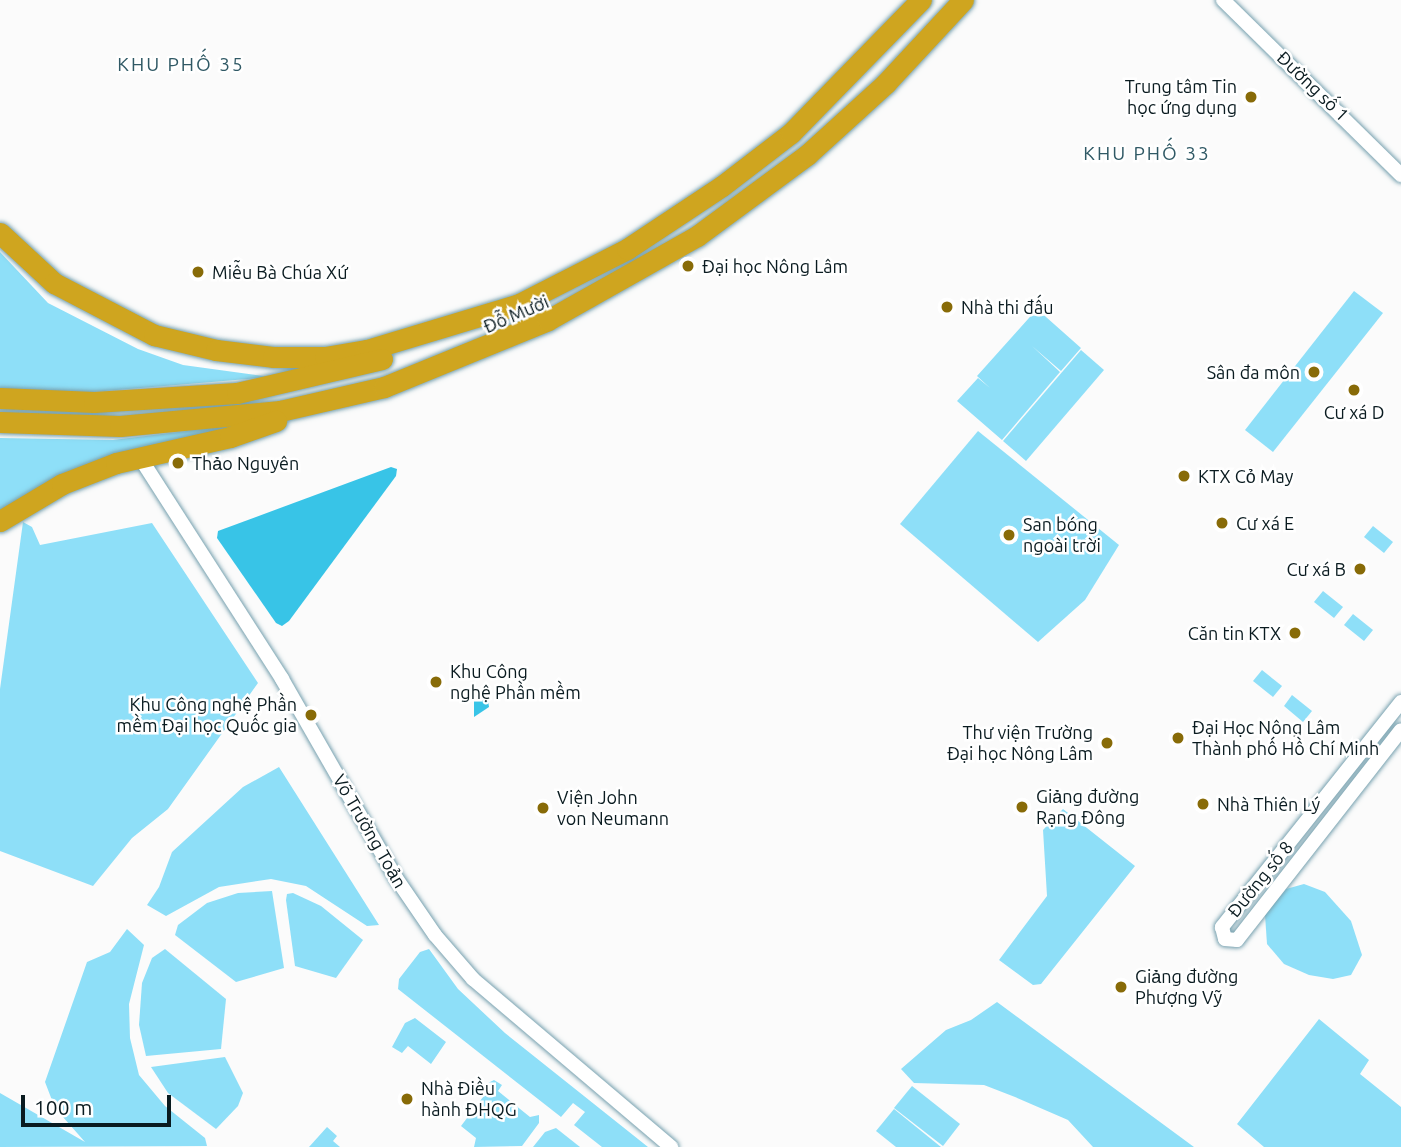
<!DOCTYPE html>
<meta charset="utf-8">
<style>
body{margin:0}
#map{position:relative;width:1401px;height:1147px;overflow:hidden;background:#fbfbfb;font-family:Ubuntu,sans-serif}
div>[style]{position:absolute}
[style*='--x']{left:calc(var(--x)*1px);top:calc(var(--y)*1px);width:calc(var(--w)*1px);rotate:calc(var(--a)*1deg)}
.green>*{inset:0;background:#8edff8}
.water>*{inset:0;background:#38c4e7}
.roads{filter:drop-shadow(0 0 2px #77a1af) drop-shadow(0 0 2px #77a1af)}
.minor>*{height:14px;margin:-7px;padding:0 7px;transform-origin:7px;border-radius:7px;background:#fff}
.highway>*{height:21px;margin:-10.5px;padding:0 10.5px;transform-origin:10.5px;border-radius:10.5px;background:#cfa51f}
.dots>*{width:19px;height:19px;translate:-50% -50%;box-sizing:border-box;border:4px solid #fff;border-radius:50%}
span{translate:-50% -50%;white-space:nowrap;text-align:center;line-height:1.15;-webkit-text-stroke:5px #fff;paint-order:stroke}
.street-label{font-size:18px;color:#0a1b20}
.poi-label{font-size:18px;color:#0a1b20}
.right{translate:-100% -50%;text-align:right}
.left{translate:0 -50%;text-align:left}
.neighbourhood-label{font-size:19px;color:#305965;letter-spacing:2px}
.scale{position:absolute;left:21px;top:1095px;width:150px;height:32px;box-sizing:border-box;border:4px solid #0a1b20;border-top:0;padding-left:9px;font-size:21px;line-height:24px;white-space:nowrap;color:#0a1b20;-webkit-text-stroke:5px #fff;paint-order:stroke}
</style>
<div id="map">
<div class="green">
<i style="clip-path:polygon(0 252px,48px 303px,138px 349px,183px 365px,270px 377px,93px 392px,0 389px)"></i>
<i style="clip-path:polygon(1354px 291px,1383px 313px,1273px 452px,1245px 430px)"></i>
<i style="clip-path:polygon(1037px 309px,1081px 348px,1061px 371px,1032px 346px,1060px 372px,1002px 440px,957px 401px,978px 378px,990px 388px,977px 376px)"></i>
<i style="clip-path:polygon(1081px 350px,1104px 370px,1026px 461px,1003px 441px)"></i>
<i style="clip-path:polygon(235px 425px,0 514px,0 438px,113px 440px)"></i>
<i style="clip-path:polygon(978px 431px,1119px 545px,1085px 600px,1038px 642px,900px 524px)"></i>
<i style="clip-path:polygon(23px 522px,32px 527px,40px 545px,152px 523px,258px 683px,168px 809px,132px 838px,93px 886px,0 851px,0 689px)"></i>
<i style="clip-path:polygon(1373px 526px,1393px 542px,1384px 553px,1364px 537px)"></i>
<i style="clip-path:polygon(1323px 591px,1343px 607px,1334px 618px,1314px 602px)"></i>
<i style="clip-path:polygon(1353px 614px,1373px 630px,1364px 641px,1344px 625px)"></i>
<i style="clip-path:polygon(1262px 670px,1282px 686px,1273px 697px,1253px 681px)"></i>
<i style="clip-path:polygon(1292px 695px,1312px 711px,1303px 722px,1284px 706px)"></i>
<i style="clip-path:polygon(279px 767px,379px 925px,367px 926px,306px 886px,271px 879px,219px 887px,166px 916px,147px 905px,159px 887px,172px 852px,243px 787px)"></i>
<i style="clip-path:polygon(1063px 809px,1135px 866px,1041px 984px,1033px 985px,999px 960px,1047px 896px,1043px 830px)"></i>
<i style="clip-path:polygon(1304px 884px,1325px 892px,1351px 921px,1362px 955px,1351px 975px,1333px 979px,1309px 975px,1284px 964px,1267px 944px,1265px 915px,1286px 889px)"></i>
<i style="clip-path:polygon(272px 891px,284px 968px,236px 982px,175px 935px,178px 925px,207px 903px,238px 893px)"></i>
<i style="clip-path:polygon(293px 893px,321px 906px,363px 940px,336px 978px,295px 966px,286px 900px,287px 894px)"></i>
<i style="clip-path:polygon(127px 929px,144px 945px,129px 1004px,130px 1038px,139px 1075px,165px 1106px,205px 1138px,207px 1146px,0 1147px,0 1093px,85px 1142px,55px 1108px,45px 1082px,87px 962px,110px 952px)"></i>
<i style="clip-path:polygon(165px 949px,226px 999px,221px 1049px,146px 1056px,139px 1025px,142px 983px,152px 958px)"></i>
<i style="clip-path:polygon(429px 949px,458px 989px,505px 1033px,648px 1147px,602px 1147px,574px 1125px,585px 1112px,573px 1103px,561px 1117px,398px 989px,399px 979px,420px 952px)"></i>
<i style="clip-path:polygon(997px 1002px,1194px 1147px,1093px 1147px,1068px 1120px,1015px 1097px,984px 1085px,914px 1083px,901px 1069px,946px 1030px,971px 1020px)"></i>
<i style="clip-path:polygon(415px 1018px,446px 1042px,431px 1064px,408px 1046px,402px 1053px,392px 1047px,405px 1023px)"></i>
<i style="clip-path:polygon(1319px 1019px,1369px 1060px,1360px 1074px,1401px 1107px,1401px 1147px,1264px 1147px,1237px 1124px)"></i>
<i style="clip-path:polygon(225px 1057px,243px 1093px,238px 1106px,216px 1129px,168px 1093px,151px 1067px)"></i>
<i style="clip-path:polygon(494px 1080px,502px 1085px,498px 1091px,530px 1117px,539px 1115px,539px 1123px,522px 1146px,474px 1147px,476px 1138px,461px 1126px,483px 1097px,484px 1085px)"></i>
<i style="clip-path:polygon(912px 1086px,960px 1124px,943px 1146px,894px 1108px)"></i>
<i style="clip-path:polygon(894px 1109px,941px 1147px,896px 1147px,876px 1131px)"></i>
<i style="clip-path:polygon(327px 1127px,337px 1136px,333px 1141px,340px 1147px,309px 1147px)"></i>
<i style="clip-path:polygon(556px 1128px,580px 1147px,533px 1147px,545px 1132px)"></i>
</div>
<div class="water">
<i style="clip-path:polygon(391px 467px,397px 469px,396px 476px,289px 621px,282px 626px,276px 623px,217px 538px,218px 531px)"></i>
<i style="clip-path:polygon(478px 688px,487px 694px,489px 707px,474px 717px,474px 689px)"></i>
</div>
<div class="roads">
<div class="minor">
<i style="--x:1223;--y:0;--w:250;--a:44.5"></i>
<i style="--x:139;--y:456;--w:265;--a:57.3"></i>
<i style="--x:282;--y:679;--w:229;--a:60.2"></i>
<i style="--x:396;--y:878;--w:69;--a:55.6"></i>
<i style="--x:435;--y:935;--w:58;--a:49.2"></i>
<i style="--x:473;--y:979;--w:260;--a:40.3"></i>
<i style="--x:1401;--y:702;--w:288;--a:128.5"></i>
<i style="--x:1222;--y:927;--w:12;--a:76"></i>
<i style="--x:1225;--y:939;--w:12;--a:5"></i>
<i style="--x:1237;--y:940;--w:266;--a:-52"></i>
</div>
<div class="highway">
<i style="--x:0;--y:233;--w:74;--a:42.8"></i>
<i style="--x:54;--y:283;--w:113;--a:27.5"></i>
<i style="--x:154;--y:335;--w:64;--a:13.6"></i>
<i style="--x:216;--y:350;--w:57;--a:7"></i>
<i style="--x:273;--y:357;--w:52;--a:0"></i>
<i style="--x:325;--y:357;--w:43;--a:-9.5"></i>
<i style="--x:367;--y:350;--w:159;--a:-16.8"></i>
<i style="--x:519;--y:304;--w:121;--a:-27"></i>
<i style="--x:627;--y:249;--w:114;--a:-33.6"></i>
<i style="--x:722;--y:186;--w:87;--a:-37.5"></i>
<i style="--x:791;--y:133;--w:186;--a:-45.7"></i>
<i style="--x:0;--y:398;--w:94;--a:2.4"></i>
<i style="--x:94;--y:402;--w:143;--a:-3.6"></i>
<i style="--x:237;--y:393;--w:149;--a:-13.2"></i>
<i style="--x:0;--y:422;--w:120;--a:1.9"></i>
<i style="--x:120;--y:426;--w:161;--a:-5.4"></i>
<i style="--x:280;--y:411;--w:107;--a:-13"></i>
<i style="--x:384;--y:387;--w:177;--a:-22.2"></i>
<i style="--x:548;--y:320;--w:171;--a:-29.4"></i>
<i style="--x:697;--y:236;--w:137;--a:-36.4"></i>
<i style="--x:807;--y:155;--w:107;--a:-42.3"></i>
<i style="--x:886;--y:83;--w:113;--a:-47.1"></i>
<i style="--x:0;--y:521;--w:72;--a:-30.8"></i>
<i style="--x:62;--y:484;--w:58;--a:-21.3"></i>
<i style="--x:116;--y:463;--w:117;--a:-12.8"></i>
<i style="--x:230;--y:437;--w:49;--a:-19.2"></i>
</div>
</div>
<div class="dots">
<i style="left:1251px;top:97px;background:#886b08"></i>
<i style="left:688px;top:266px;background:#886b08"></i>
<i style="left:198px;top:272px;background:#886b08"></i>
<i style="left:947px;top:307px;background:#886b08"></i>
<i style="left:1314px;top:372px;background:#886b08"></i>
<i style="left:1354px;top:390px;background:#886b08"></i>
<i style="left:178px;top:463px;background:#886b08"></i>
<i style="left:1184px;top:476px;background:#886b08"></i>
<i style="left:1222px;top:523px;background:#886b08"></i>
<i style="left:1009px;top:535px;background:#886b08"></i>
<i style="left:1360px;top:569px;background:#886b08"></i>
<i style="left:1295px;top:633px;background:#886b08"></i>
<i style="left:436px;top:682px;background:#886b08"></i>
<i style="left:311px;top:715px;background:#886b08"></i>
<i style="left:1178px;top:738px;background:#886b08"></i>
<i style="left:1107px;top:743px;background:#886b08"></i>
<i style="left:1203px;top:804px;background:#886b08"></i>
<i style="left:1022px;top:807px;background:#886b08"></i>
<i style="left:543px;top:808px;background:#886b08"></i>
<i style="left:1121px;top:987px;background:#886b08"></i>
<i style="left:407px;top:1099px;background:#886b08"></i>
</div>
<div class="street-label">
<span style="left:1313px;top:86px;rotate:44deg">Đường số 1</span>
<span style="left:516px;top:314px;rotate:-23deg">Đỗ Mười</span>
<span style="left:370px;top:831px;rotate:60deg">Võ Trường Toản</span>
<span style="left:1260px;top:879px;rotate:-51deg">Đường số 8</span>
</div>
<div class="poi-label">
<span class="right" style="left:1237px;top:97px">Trung tâm Tin<br>học ứng dụng</span>
<span class="left" style="left:702px;top:266px">Đại học Nông Lâm</span>
<span class="left" style="left:212px;top:272px">Miễu Bà Chúa Xứ</span>
<span class="left" style="left:961px;top:307px">Nhà thi đấu</span>
<span class="right" style="left:1300px;top:372px">Sân đa môn</span>
<span style="left:1354px;top:412px">Cư xá D</span>
<span class="left" style="left:192px;top:463px">Thảo Nguyên</span>
<span class="left" style="left:1198px;top:476px">KTX Cỏ May</span>
<span class="left" style="left:1236px;top:523px">Cư xá E</span>
<span class="left" style="left:1023px;top:535px">San bóng<br>ngoài trời</span>
<span class="right" style="left:1346px;top:569px">Cư xá B</span>
<span class="right" style="left:1281px;top:633px">Căn tin KTX</span>
<span class="left" style="left:450px;top:682px">Khu Công<br>nghệ Phần mềm</span>
<span class="right" style="left:297px;top:715px">Khu Công nghệ Phần<br>mềm Đại học Quốc gia</span>
<span class="left" style="left:1192px;top:738px">Đại Học Nông Lâm<br>Thành phố Hồ Chí Minh</span>
<span class="right" style="left:1093px;top:743px">Thư viện Trường<br>Đại học Nông Lâm</span>
<span class="left" style="left:1036px;top:807px">Giảng đường<br>Rạng Đông</span>
<span class="left" style="left:557px;top:808px">Viện John<br>von Neumann</span>
<span class="left" style="left:1217px;top:804px">Nhà Thiên Lý</span>
<span class="left" style="left:1135px;top:987px">Giảng đường<br>Phượng Vỹ</span>
<span class="left" style="left:421px;top:1099px">Nhà Điều<br>hành ĐHQG</span>
</div>
<div class="neighbourhood-label">
<span style="left:181px;top:65px">KHU PHỐ 35</span>
<span style="left:1147px;top:154px">KHU PHỐ 33</span>
</div>
<div class="scale">100 m</div>
</div>
